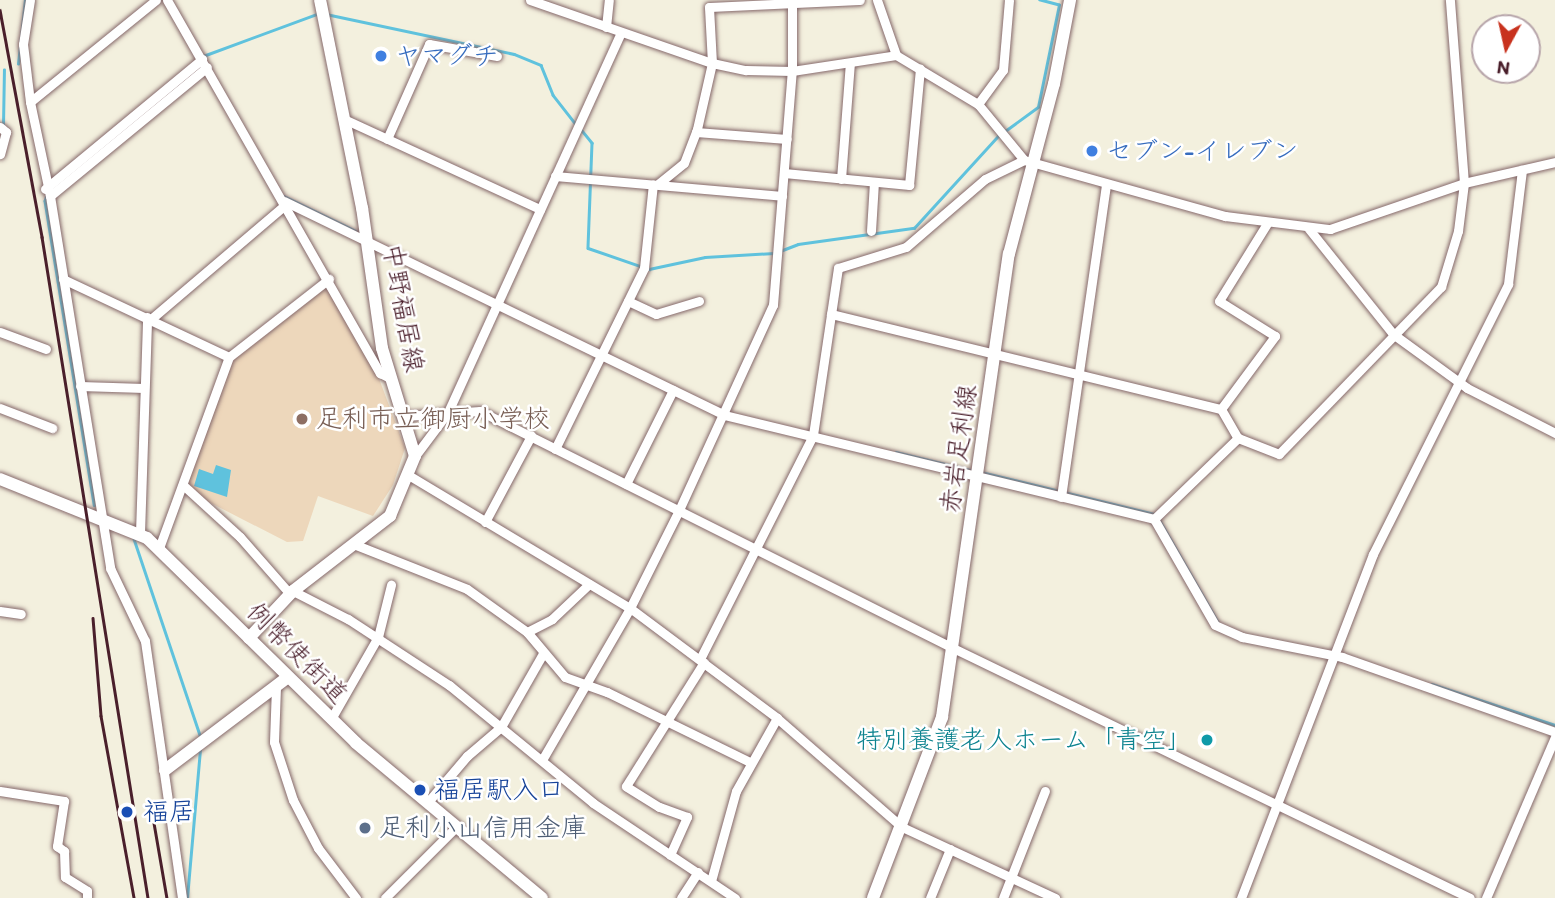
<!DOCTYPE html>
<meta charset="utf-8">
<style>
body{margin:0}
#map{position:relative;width:1555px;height:898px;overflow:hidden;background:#f3f0de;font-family:Itim,"Klee One",sans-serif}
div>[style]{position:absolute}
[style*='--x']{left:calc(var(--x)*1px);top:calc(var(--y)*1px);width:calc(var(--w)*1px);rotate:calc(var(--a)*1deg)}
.built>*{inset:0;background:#edd7bb}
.water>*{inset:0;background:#5fc2dd}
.stream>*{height:2.5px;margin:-1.25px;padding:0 1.25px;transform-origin:1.25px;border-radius:1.25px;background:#5fc2dd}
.roads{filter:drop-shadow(0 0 2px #85686a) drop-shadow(0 0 2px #85686a)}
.street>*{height:9px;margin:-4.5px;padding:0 4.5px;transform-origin:4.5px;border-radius:4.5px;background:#fff}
.secondary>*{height:12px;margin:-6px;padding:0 6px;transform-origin:6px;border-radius:6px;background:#fff}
.rail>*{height:2.5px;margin:-1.25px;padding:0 1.25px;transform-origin:1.25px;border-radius:1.25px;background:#4a1f2b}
.dots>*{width:19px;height:19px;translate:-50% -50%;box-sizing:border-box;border:4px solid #fff;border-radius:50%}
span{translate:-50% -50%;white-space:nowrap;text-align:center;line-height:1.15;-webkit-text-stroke:5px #fff;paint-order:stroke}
.shop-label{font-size:26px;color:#366cbe}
.left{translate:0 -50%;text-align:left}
.street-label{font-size:26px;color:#4a1f2b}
.education-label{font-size:26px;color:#785e54}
.culture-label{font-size:26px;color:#0d838f}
.right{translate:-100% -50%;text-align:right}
.transit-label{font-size:26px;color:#164399}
.service-label{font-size:26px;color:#4e5e75}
.north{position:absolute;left:1471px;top:14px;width:70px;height:70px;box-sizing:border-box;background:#fff;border:2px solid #b7a5aa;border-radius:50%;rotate:188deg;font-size:19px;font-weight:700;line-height:28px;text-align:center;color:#4a1f2b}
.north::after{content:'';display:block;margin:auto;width:24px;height:32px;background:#c8321e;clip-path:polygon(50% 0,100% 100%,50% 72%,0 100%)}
</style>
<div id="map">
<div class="built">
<i style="clip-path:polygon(327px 285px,378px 376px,405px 448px,393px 485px,373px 516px,318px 496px,303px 541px,287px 542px,203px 499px,187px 484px,232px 359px)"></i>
</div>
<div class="water">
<i style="clip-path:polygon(216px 465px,231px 470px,227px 497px,194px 486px,199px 469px,213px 474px)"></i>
</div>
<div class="stream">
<i style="--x:326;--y:14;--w:192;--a:12"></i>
<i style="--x:514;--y:54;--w:29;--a:22"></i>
<i style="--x:541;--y:65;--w:32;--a:68"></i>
<i style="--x:553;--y:95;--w:36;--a:52"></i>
<i style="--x:203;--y:56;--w:124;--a:-20.3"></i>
<i style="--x:18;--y:64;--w:64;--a:-83.8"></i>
<i style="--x:3;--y:125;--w:55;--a:-89"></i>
<i style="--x:580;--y:128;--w:19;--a:51"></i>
<i style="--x:592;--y:143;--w:105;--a:92.2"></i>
<i style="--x:588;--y:248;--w:65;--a:19"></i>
<i style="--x:649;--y:269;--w:57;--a:-12.1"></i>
<i style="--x:705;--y:257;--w:69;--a:-3.3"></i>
<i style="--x:1005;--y:131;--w:41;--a:-36"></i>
<i style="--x:1038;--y:107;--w:104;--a:-78.4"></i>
<i style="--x:1059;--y:5;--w:20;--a:-165"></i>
<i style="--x:104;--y:146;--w:46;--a:-38.9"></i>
<i style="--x:48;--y:192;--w:9;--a:108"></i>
<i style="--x:45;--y:201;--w:308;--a:80.8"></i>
<i style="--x:282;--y:195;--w:85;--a:26"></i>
<i style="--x:780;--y:251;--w:19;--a:-21"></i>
<i style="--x:798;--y:244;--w:117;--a:-7.9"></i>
<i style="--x:914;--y:228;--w:126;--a:-47.6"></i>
<i style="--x:896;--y:452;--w:80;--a:13.7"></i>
<i style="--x:981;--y:472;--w:178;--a:13.6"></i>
<i style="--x:1159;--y:519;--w:119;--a:60.2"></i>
<i style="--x:134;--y:539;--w:210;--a:71.4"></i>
<i style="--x:1432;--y:684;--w:130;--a:18.4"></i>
<i style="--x:187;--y:898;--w:151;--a:-85"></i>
</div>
<div class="roads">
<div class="street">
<i style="--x:30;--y:0;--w:45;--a:99"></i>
<i style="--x:23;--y:44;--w:58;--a:83.1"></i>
<i style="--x:30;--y:102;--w:96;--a:78"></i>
<i style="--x:50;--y:196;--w:377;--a:80.8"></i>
<i style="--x:110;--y:568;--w:81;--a:64.4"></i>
<i style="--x:145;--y:641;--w:260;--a:81.8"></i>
<i style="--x:167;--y:0;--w:430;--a:60.3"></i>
<i style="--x:380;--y:373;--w:11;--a:27"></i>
<i style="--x:530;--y:0;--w:193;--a:19.1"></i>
<i style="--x:712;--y:63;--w:35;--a:12"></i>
<i style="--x:746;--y:70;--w:46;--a:1.2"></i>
<i style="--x:792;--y:71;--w:105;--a:-8.7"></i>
<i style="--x:896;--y:55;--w:96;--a:30.9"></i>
<i style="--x:978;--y:104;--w:72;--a:50.6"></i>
<i style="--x:1024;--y:160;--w:209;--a:15.6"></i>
<i style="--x:1225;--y:216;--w:106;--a:7.1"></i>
<i style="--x:1330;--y:229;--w:142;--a:-18.9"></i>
<i style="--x:1464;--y:183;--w:93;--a:-13"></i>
<i style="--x:877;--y:0;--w:58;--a:70.9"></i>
<i style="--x:606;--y:27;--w:27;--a:-84"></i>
<i style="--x:30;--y:102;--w:162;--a:-39"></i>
<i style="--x:978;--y:104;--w:42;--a:-53.7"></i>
<i style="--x:1003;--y:70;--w:70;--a:-85.1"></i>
<i style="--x:344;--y:119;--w:216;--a:24.7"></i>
<i style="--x:0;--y:127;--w:8;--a:40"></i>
<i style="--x:6;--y:132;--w:23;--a:105"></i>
<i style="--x:696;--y:132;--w:91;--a:4.4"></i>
<i style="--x:387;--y:139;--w:104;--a:-66.1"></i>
<i style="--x:429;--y:44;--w:69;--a:10"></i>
<i style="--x:784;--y:173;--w:126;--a:5.5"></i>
<i style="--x:909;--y:185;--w:117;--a:-84.6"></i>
<i style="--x:555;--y:176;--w:228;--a:5"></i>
<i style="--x:841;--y:179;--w:116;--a:-85.6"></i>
<i style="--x:658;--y:184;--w:33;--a:-39"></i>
<i style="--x:684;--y:163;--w:36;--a:-69"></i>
<i style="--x:697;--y:129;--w:68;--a:-77.2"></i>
<i style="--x:712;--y:63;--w:56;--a:-93.1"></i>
<i style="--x:709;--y:7;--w:151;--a:-2.7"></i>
<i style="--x:45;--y:189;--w:204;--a:-39.6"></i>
<i style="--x:50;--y:196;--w:203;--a:-39.4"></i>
<i style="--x:284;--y:201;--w:489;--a:25.9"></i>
<i style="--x:724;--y:415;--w:442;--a:13.6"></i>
<i style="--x:1154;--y:519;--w:122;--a:60.1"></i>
<i style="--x:1215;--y:625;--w:30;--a:24"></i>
<i style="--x:1242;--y:637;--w:102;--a:11.3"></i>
<i style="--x:1342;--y:657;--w:226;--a:19.4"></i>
<i style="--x:1309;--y:229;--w:134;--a:51.3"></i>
<i style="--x:1393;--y:334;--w:92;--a:36.1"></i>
<i style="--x:1467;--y:388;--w:99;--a:27.1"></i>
<i style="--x:871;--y:231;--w:49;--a:-86.5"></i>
<i style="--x:63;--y:279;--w:183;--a:25.2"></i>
<i style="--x:628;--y:301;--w:31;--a:25"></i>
<i style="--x:656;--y:314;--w:45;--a:-16.8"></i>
<i style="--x:831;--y:314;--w:401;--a:13.7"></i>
<i style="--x:1221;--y:409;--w:34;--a:60"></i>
<i style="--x:151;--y:319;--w:177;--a:-40.4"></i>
<i style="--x:0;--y:332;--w:49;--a:20.3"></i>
<i style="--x:80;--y:386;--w:64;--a:1.8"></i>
<i style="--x:0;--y:408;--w:56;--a:21"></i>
<i style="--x:1221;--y:409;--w:91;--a:-53.5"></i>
<i style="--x:1275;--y:336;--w:66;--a:-148"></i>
<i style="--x:1219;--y:301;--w:93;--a:-58.2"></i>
<i style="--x:405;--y:416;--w:75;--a:-3.8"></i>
<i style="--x:480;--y:411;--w:529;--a:26.61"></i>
<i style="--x:953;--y:648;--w:574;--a:25.81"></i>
<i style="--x:555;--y:449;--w:202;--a:-63.8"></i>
<i style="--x:644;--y:268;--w:84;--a:-83.9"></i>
<i style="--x:415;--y:456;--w:55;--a:-53.1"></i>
<i style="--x:448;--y:412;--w:417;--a:-65.5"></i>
<i style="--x:410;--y:476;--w:257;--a:31"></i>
<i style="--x:630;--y:608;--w:184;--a:36.8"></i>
<i style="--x:777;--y:718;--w:166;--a:41.1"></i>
<i style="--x:902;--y:827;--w:169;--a:24.9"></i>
<i style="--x:626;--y:484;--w:105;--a:-63.4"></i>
<i style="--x:183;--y:485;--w:77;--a:42.4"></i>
<i style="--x:240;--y:537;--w:76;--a:48.7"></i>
<i style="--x:1061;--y:497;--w:316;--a:-81.8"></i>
<i style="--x:1154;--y:519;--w:117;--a:-44"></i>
<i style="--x:1238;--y:438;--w:44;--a:21.3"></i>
<i style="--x:1279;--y:454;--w:233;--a:-45.9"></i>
<i style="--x:1441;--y:287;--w:59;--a:-73.1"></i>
<i style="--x:1458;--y:231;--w:48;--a:-82.9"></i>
<i style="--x:1464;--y:183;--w:184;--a:-94.4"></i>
<i style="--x:485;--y:522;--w:98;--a:-61.9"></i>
<i style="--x:140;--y:533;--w:216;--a:-88.1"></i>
<i style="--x:356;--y:545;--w:119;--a:21.6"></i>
<i style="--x:467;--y:589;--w:74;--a:35.6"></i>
<i style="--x:527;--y:632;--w:59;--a:49.8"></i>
<i style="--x:565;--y:677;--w:45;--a:19.7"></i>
<i style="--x:607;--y:692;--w:159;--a:26.1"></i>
<i style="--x:159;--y:548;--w:203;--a:-69.9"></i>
<i style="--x:229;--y:357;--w:127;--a:-38"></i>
<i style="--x:293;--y:591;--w:62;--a:27"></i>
<i style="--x:348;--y:619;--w:121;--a:33.2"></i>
<i style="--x:449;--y:685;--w:186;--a:39.3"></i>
<i style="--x:593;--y:803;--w:171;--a:33.8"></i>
<i style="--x:0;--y:611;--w:21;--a:8"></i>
<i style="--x:527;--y:632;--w:28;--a:-27"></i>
<i style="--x:552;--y:619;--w:51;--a:-43.4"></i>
<i style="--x:700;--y:659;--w:251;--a:-63.2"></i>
<i style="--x:813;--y:435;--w:169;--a:-81.5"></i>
<i style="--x:838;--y:268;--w:71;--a:-17.2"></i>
<i style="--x:906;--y:247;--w:104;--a:-40.7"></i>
<i style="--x:985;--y:179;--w:43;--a:-26"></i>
<i style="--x:276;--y:687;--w:55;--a:92.1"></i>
<i style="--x:274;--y:742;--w:61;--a:71.9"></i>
<i style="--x:293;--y:800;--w:54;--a:62.5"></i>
<i style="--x:318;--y:848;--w:63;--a:52.8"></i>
<i style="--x:331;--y:719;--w:95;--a:-60.2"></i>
<i style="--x:378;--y:637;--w:54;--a:-76"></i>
<i style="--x:542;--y:760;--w:176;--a:-59.9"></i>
<i style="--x:630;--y:608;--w:110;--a:-63.4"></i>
<i style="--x:679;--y:510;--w:226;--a:-65.4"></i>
<i style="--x:773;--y:305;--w:235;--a:-85.4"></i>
<i style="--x:792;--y:71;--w:68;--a:-90"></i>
<i style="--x:0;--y:791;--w:65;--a:8.9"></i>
<i style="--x:64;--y:801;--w:46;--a:98.8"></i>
<i style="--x:57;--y:846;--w:9;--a:36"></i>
<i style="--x:64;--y:851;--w:26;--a:88"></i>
<i style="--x:65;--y:877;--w:26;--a:32"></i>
<i style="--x:87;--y:891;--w:7;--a:90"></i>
<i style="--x:427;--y:803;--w:62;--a:-49.6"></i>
<i style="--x:467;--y:756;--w:45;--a:-40.5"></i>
<i style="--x:501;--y:727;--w:83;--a:-60.3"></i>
<i style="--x:670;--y:855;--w:42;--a:-65.9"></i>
<i style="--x:687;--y:817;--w:30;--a:-160"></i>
<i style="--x:659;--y:807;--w:39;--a:-148"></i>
<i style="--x:626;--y:786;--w:146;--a:-57.8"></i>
<i style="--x:711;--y:881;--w:93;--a:-74.5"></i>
<i style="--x:736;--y:791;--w:84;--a:-60.7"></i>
<i style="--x:385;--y:898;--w:100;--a:-45"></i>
<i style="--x:681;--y:898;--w:31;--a:-57"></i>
<i style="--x:930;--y:898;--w:53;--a:-67.8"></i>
<i style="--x:1003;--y:898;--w:115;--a:-68.6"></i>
<i style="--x:1241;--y:898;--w:368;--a:-69"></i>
<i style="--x:1373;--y:554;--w:302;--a:-63.4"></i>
<i style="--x:1508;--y:284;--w:115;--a:-83"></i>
<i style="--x:1486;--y:898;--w:175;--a:-66.8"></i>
</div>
<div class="secondary">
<i style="--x:0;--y:479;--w:158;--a:21.9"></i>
<i style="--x:147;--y:538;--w:293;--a:44.4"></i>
<i style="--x:356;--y:743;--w:242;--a:39.8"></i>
<i style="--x:249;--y:638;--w:64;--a:-46.9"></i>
<i style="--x:293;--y:591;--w:123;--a:-37.7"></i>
<i style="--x:390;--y:516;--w:65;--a:-67.4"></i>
<i style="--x:415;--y:456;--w:113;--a:-107"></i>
<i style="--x:382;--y:348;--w:141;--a:-98.1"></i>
<i style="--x:362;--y:208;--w:212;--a:-101.4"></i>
<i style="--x:165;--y:770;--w:154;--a:-37.1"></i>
<i style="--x:873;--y:898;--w:194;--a:-69.1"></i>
<i style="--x:942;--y:717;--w:468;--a:-81.8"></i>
<i style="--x:1009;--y:254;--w:176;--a:-75.2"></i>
<i style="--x:1054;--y:84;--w:86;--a:-79.2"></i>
</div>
</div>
<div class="rail">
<i style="--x:0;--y:10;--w:231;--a:79.5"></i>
<i style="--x:42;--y:237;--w:669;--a:80.89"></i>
<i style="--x:93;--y:618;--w:98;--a:85.3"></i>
<i style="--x:101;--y:716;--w:185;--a:79.7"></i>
<i style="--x:154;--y:823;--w:76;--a:80.2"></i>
</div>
<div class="dots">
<i style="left:381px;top:56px;background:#3f7fe0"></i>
<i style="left:1092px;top:151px;background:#3f7fe0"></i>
<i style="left:302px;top:419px;background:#8d6e63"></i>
<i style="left:1207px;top:740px;background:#0f9aa8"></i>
<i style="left:420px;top:790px;background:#1a4fb4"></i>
<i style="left:127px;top:812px;background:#1a4fb4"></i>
<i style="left:365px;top:828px;background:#5c6f8a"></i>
</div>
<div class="shop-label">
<span class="left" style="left:395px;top:56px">ヤマグチ</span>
<span class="left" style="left:1106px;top:151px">セブン-イレブン</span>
</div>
<div class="street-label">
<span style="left:403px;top:308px;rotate:80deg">中野福居線</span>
<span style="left:959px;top:449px;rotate:-82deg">赤岩足利線</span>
<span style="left:297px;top:653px;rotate:45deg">例幣使街道</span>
</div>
<div class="education-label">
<span class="left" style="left:316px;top:419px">足利市立御厨小学校</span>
</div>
<div class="culture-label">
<span class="right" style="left:1193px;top:740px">特別養護老人ホーム「青空」</span>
</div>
<div class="transit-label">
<span class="left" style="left:434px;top:790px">福居駅入口</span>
<span class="left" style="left:143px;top:812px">福居</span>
</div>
<div class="service-label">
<span class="left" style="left:379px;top:828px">足利小山信用金庫</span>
</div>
<div class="north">N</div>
</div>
